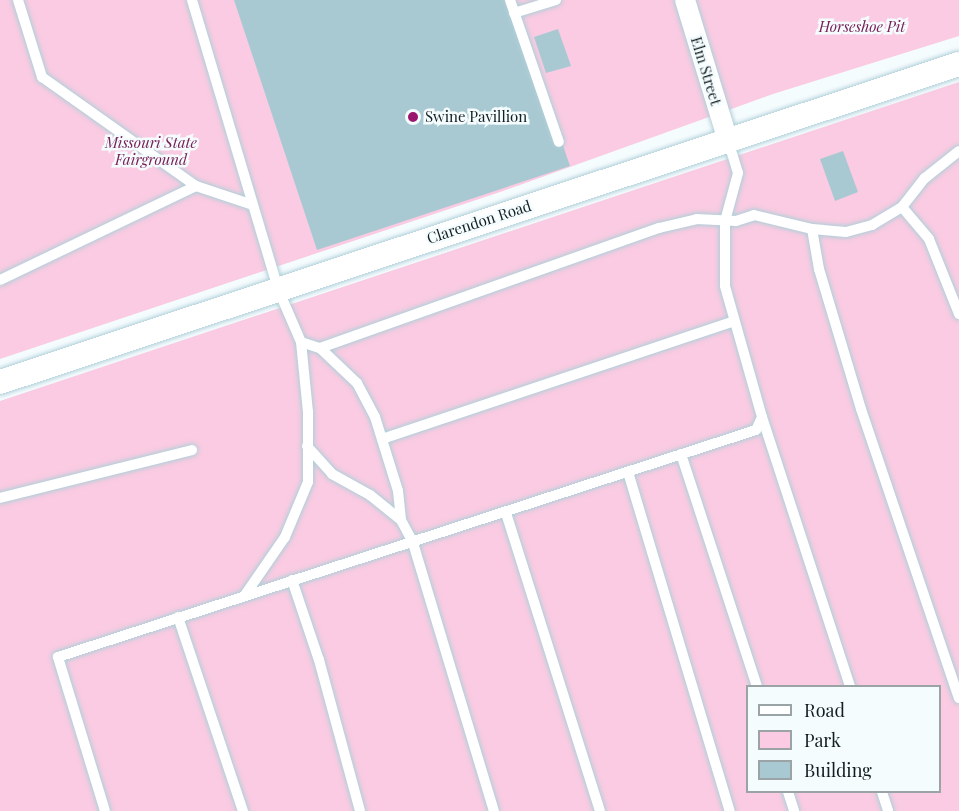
<!DOCTYPE html>
<style>
body{margin:0}
#map{position:relative;width:959px;height:811px;overflow:hidden;background:#f5fcfe;font-family:"Playfair Display",serif}
div>[style]{position:absolute}
[style*='--x']{left:calc(var(--x)*1px);top:calc(var(--y)*1px);width:calc(var(--w)*1px);rotate:calc(var(--a)*1deg)}
.green>*{inset:0;background:#facbe2}
.building>*{inset:0;background:#a9c9d2}
.roads{filter:drop-shadow(0 0 2px #afcfd8) drop-shadow(0 0 2px #afcfd8)}
.service>*{height:10px;margin:-5px;padding:0 5px;transform-origin:5px;border-radius:5px;background:#fff}
.minor>*{height:20px;margin:-10px;padding:0 10px;transform-origin:10px;border-radius:10px;background:#fff}
.tertiary>*{height:24px;margin:-12px;padding:0 12px;transform-origin:12px;border-radius:12px;background:#fff}
.dots>*{width:16px;height:16px;translate:-50% -50%;box-sizing:border-box;border:3px solid #f5fcfe;border-radius:50%}
span{translate:-50% -50%;white-space:nowrap;text-align:center;line-height:1.15;-webkit-text-stroke:5px #f5fcfe;paint-order:stroke}
.park-label{font-size:15px;color:#792057;font-style:italic}
.street-label{font-size:15px;color:#121e22}
.poi-label{font-size:15px;color:#121e22}
.left{translate:0 -50%;text-align:left}
.legend{position:absolute;left:746px;top:685px;width:195px;height:108px;box-sizing:border-box;background:#f5fcfe;border:2px solid #9aa3a6;margin:0;padding:8px 10px;list-style:none;font-size:18px;color:#121e22}
.legend li{display:flex;align-items:center;gap:12px;height:30px}
.legend b{width:30px;border:2px solid #9aa3a6}
</style>
<div id="map">
<div class="green">
<i style="clip-path:polygon(0 0,959px 0,959px 36px,773px 94px,503px 191px,0 359px)"></i>
<i style="clip-path:polygon(evenodd,959px 82px,959px 811px,0 811px,0 401px,959px 82px,748px 686px,940px 686px,940px 792px,748px 792px,748px 686px)"></i>
</div>
<div class="building">
<i style="clip-path:polygon(234px 0,506px 0,536px 66px,570px 166px,317px 250px)"></i>
<i style="clip-path:polygon(558px 29px,571px 66px,546px 73px,534px 37px)"></i>
<i style="clip-path:polygon(843px 151px,858px 192px,835px 201px,820px 159px)"></i>
</div>
<div class="roads">
<div class="service">
<i style="--x:18;--y:0;--w:81;--a:72.7"></i>
<i style="--x:42;--y:77;--w:189;--a:35.3"></i>
<i style="--x:196;--y:186;--w:60;--a:18.4"></i>
<i style="--x:192;--y:0;--w:302;--a:73.4"></i>
<i style="--x:278;--y:289;--w:58;--a:66.5"></i>
<i style="--x:301;--y:342;--w:70;--a:84.3"></i>
<i style="--x:308;--y:412;--w:70;--a:90"></i>
<i style="--x:308;--y:482;--w:60;--a:112.7"></i>
<i style="--x:285;--y:537;--w:70;--a:124.6"></i>
<i style="--x:510;--y:0;--w:150;--a:71"></i>
<i style="--x:514;--y:13;--w:44;--a:-17.2"></i>
<i style="--x:902;--y:207;--w:42;--a:49.8"></i>
<i style="--x:929;--y:239;--w:81;--a:68.2"></i>
<i style="--x:812;--y:229;--w:41;--a:80.1"></i>
<i style="--x:819;--y:269;--w:146;--a:73.3"></i>
<i style="--x:861;--y:409;--w:305;--a:71.3"></i>
<i style="--x:0;--y:280;--w:217;--a:-25.6"></i>
<i style="--x:301;--y:342;--w:20;--a:18"></i>
<i style="--x:320;--y:348;--w:51;--a:43.4"></i>
<i style="--x:357;--y:383;--w:38;--a:62"></i>
<i style="--x:375;--y:417;--w:77;--a:72.7"></i>
<i style="--x:398;--y:491;--w:29;--a:84"></i>
<i style="--x:320;--y:348;--w:360;--a:-19.5"></i>
<i style="--x:659;--y:228;--w:39;--a:-13"></i>
<i style="--x:697;--y:219;--w:39;--a:3"></i>
<i style="--x:736;--y:221;--w:19;--a:-18"></i>
<i style="--x:754;--y:215;--w:60;--a:13.6"></i>
<i style="--x:812;--y:229;--w:34;--a:5"></i>
<i style="--x:846;--y:232;--w:27;--a:-15"></i>
<i style="--x:872;--y:225;--w:35;--a:-31"></i>
<i style="--x:902;--y:207;--w:37;--a:-52"></i>
<i style="--x:925;--y:178;--w:43;--a:-38.5"></i>
<i style="--x:762;--y:417;--w:283;--a:71.9"></i>
<i style="--x:382;--y:439;--w:371;--a:-18.5"></i>
<i style="--x:307;--y:446;--w:38;--a:48"></i>
<i style="--x:332;--y:474;--w:43;--a:28.9"></i>
<i style="--x:370;--y:495;--w:40;--a:39"></i>
<i style="--x:401;--y:520;--w:26;--a:62"></i>
<i style="--x:413;--y:543;--w:280;--a:73.2"></i>
<i style="--x:681;--y:454;--w:244;--a:71.9"></i>
<i style="--x:628;--y:472;--w:354;--a:73.3"></i>
<i style="--x:0;--y:498;--w:198;--a:-14"></i>
<i style="--x:506;--y:513;--w:312;--a:72.5"></i>
<i style="--x:292;--y:580;--w:84;--a:71.4"></i>
<i style="--x:319;--y:660;--w:156;--a:74.8"></i>
<i style="--x:178;--y:617;--w:205;--a:71.5"></i>
<i style="--x:788;--y:792;--w:20;--a:72"></i>
<i style="--x:882;--y:792;--w:20;--a:72"></i>
<i style="--x:105;--y:811;--w:161;--a:-107"></i>
<i style="--x:58;--y:657;--w:734;--a:-18.02"></i>
<i style="--x:756;--y:430;--w:14;--a:-65"></i>
<i style="--x:762;--y:417;--w:136;--a:-105.8"></i>
<i style="--x:725;--y:286;--w:65;--a:-90"></i>
<i style="--x:725;--y:221;--w:50;--a:-74.8"></i>
<i style="--x:738;--y:173;--w:34;--a:-107"></i>
</div>
<div class="minor">
<i style="--x:685;--y:0;--w:147;--a:73"></i>
</div>
<div class="tertiary">
<i style="--x:0;--y:382;--w:1010;--a:-18.35"></i>
</div>
</div>
<div class="dots">
<i style="left:413px;top:117px;background:#99176c"></i>
</div>
<div class="park-label">
<span style="left:862px;top:27px">Horseshoe Pit</span>
<span style="left:151px;top:151px">Missouri State<br>Fairground</span>
</div>
<div class="street-label">
<span style="left:706px;top:71px;rotate:73deg">Elm Street</span>
<span style="left:479px;top:222px;rotate:-18deg">Clarendon Road</span>
</div>
<div class="poi-label">
<span class="left" style="left:425px;top:117px">Swine Pavillion</span>
</div>
<ul class="legend">
<li><b style="height:8px;background:#fff"></b>Road</li>
<li><b style="height:16px;background:#facbe2"></b>Park</li>
<li><b style="height:16px;background:#a9c9d2"></b>Building</li>
</ul>
</div>
